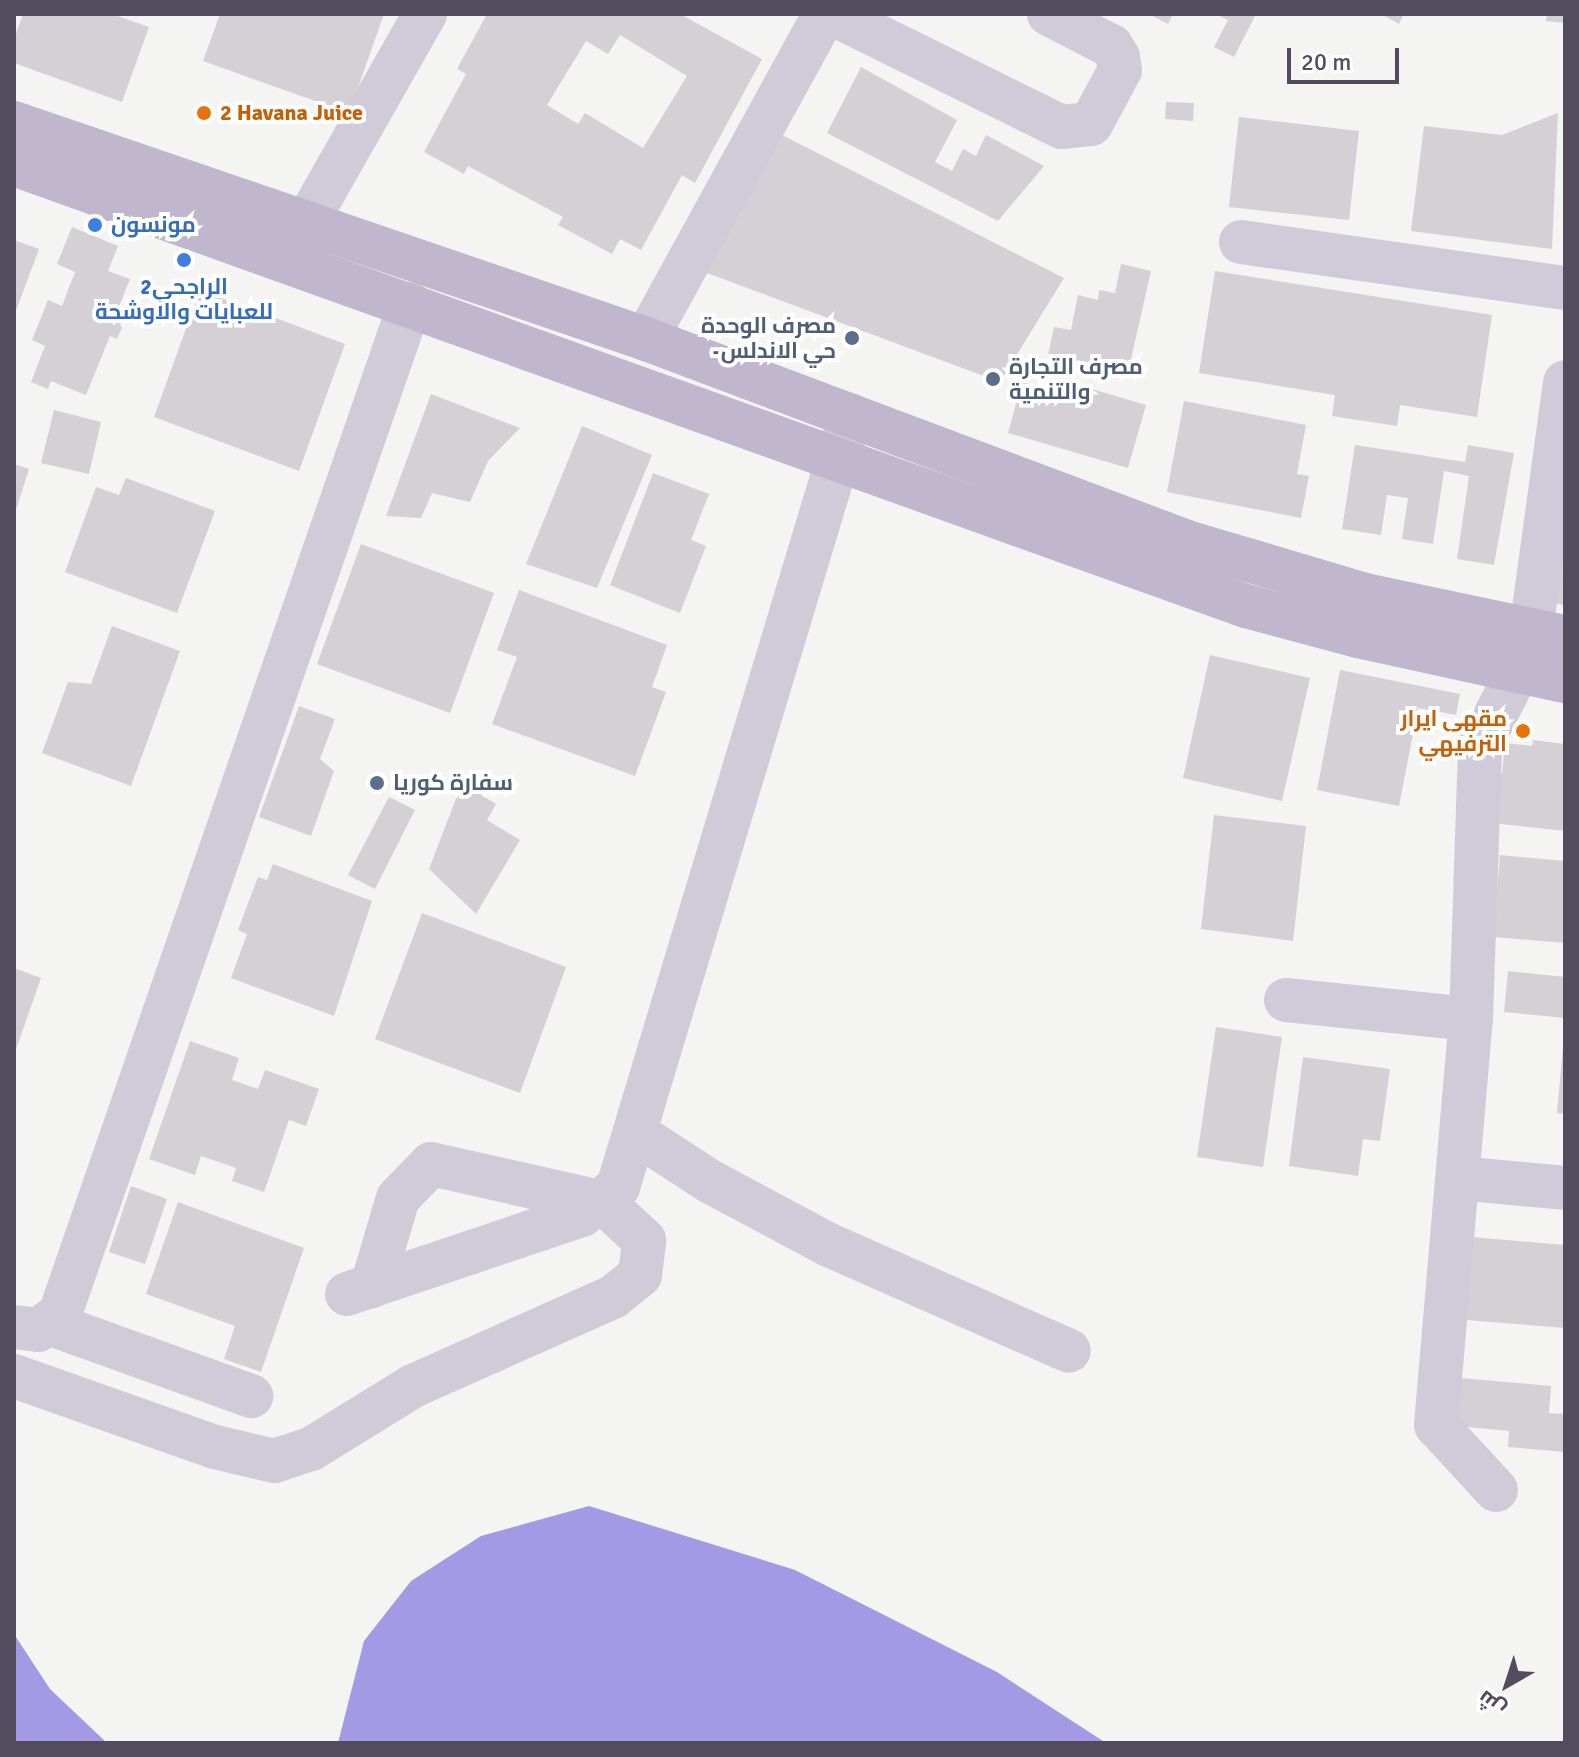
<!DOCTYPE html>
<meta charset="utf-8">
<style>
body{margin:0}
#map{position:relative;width:1579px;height:1757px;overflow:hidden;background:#f4f4f3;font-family:Signika,Cairo,sans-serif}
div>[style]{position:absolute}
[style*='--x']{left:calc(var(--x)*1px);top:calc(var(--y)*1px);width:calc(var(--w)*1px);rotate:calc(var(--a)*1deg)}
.water>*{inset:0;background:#a399e4}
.building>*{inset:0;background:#d4d0d6}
.minor>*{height:44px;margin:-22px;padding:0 22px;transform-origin:22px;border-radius:22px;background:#d0cbd8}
.major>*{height:44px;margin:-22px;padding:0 22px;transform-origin:22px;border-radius:22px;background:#c0b6cd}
.dots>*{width:22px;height:22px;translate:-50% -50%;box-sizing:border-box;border:4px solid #fff;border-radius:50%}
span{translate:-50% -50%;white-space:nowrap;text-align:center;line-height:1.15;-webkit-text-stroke:8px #fff;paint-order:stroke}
.food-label{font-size:22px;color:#c56008;font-weight:700}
.left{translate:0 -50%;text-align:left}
.right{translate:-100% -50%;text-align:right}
.shop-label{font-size:22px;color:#366cbe;font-weight:700}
.service-label{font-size:22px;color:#4e5e75;font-weight:700}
.frame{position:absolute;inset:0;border:16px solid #534c5e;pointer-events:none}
.north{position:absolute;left:1467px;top:1645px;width:80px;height:80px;-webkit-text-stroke:6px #fff;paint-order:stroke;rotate:219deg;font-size:22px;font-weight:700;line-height:32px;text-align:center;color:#534c5e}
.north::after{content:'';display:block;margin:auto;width:28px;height:36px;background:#534c5e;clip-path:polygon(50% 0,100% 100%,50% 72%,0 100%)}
.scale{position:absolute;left:1287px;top:48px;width:112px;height:36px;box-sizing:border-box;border:4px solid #534c5e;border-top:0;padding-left:10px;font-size:24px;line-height:28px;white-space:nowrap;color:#534c5e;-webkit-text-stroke:6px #fff;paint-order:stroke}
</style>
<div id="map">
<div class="water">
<i style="clip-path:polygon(589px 1506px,795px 1570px,997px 1672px,1106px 1743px,338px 1743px,364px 1641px,411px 1581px,481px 1536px)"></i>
<i style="clip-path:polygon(14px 1634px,50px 1689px,107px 1743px,14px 1743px)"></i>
</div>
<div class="building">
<i style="clip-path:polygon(23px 14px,112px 14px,149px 27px,122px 102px,14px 63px,14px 39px)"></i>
<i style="clip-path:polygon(220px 14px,384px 14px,349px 113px,203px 61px)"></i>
<i style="clip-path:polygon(evenodd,487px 14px,680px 14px,762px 59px,695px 183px,682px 175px,641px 250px,620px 239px,612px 254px,558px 225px,563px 217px,468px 166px,464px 174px,424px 152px,466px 74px,457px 69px,487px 14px,620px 35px,687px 76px,643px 148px,585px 113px,578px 124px,547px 105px,586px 41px,608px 54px,620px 35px)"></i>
<i style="clip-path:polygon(1149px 14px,1173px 14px,1168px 24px)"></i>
<i style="clip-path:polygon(1216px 14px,1256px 14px,1234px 57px,1214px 47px,1228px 20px)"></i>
<i style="clip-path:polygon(1381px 14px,1404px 14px,1399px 24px)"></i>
<i style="clip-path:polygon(1547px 14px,1565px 14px,1565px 23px,1546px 21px)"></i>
<i style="clip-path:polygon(861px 67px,957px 120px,935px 162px,952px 171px,963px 149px,976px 156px,986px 135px,1044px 166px,998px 221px,827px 133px)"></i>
<i style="clip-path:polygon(1166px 102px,1194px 103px,1193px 121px,1165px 119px)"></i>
<i style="clip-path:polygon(1558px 113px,1552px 249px,1411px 231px,1424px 126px,1502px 135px)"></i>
<i style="clip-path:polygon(1239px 117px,1359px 131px,1349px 220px,1229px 207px)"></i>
<i style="clip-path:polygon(778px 133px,1064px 278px,1000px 382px,696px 269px)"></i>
<i style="clip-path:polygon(72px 227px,118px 246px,108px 271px,130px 279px,116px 314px,126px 318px,117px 339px,110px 336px,86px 395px,51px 381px,48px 389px,31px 382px,45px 346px,32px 340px,48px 300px,62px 306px,75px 272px,57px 264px)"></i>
<i style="clip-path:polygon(14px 240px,39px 249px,14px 316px)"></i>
<i style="clip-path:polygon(1121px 264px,1151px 271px,1128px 372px,1048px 355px,1054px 327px,1071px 330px,1078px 295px,1098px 300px,1099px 290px,1115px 293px)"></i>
<i style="clip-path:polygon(1215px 271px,1492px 315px,1477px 417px,1400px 405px,1397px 426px,1332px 416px,1335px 395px,1199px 373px)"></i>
<i style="clip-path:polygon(200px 290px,345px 344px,299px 471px,154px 417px)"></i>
<i style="clip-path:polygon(1058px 379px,1146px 405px,1128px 468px,1008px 433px,1022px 382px,1054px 392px)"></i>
<i style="clip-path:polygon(431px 394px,520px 428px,488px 461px,470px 502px,432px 493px,421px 518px,386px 516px)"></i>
<i style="clip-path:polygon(1184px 401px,1306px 425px,1297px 474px,1309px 476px,1301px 518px,1167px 492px)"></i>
<i style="clip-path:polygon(54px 410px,101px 422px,89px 474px,41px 463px)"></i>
<i style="clip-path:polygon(582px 426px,652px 455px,597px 588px,526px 564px)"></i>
<i style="clip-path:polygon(1355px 445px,1465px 462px,1468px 445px,1514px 453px,1494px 565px,1457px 559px,1469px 476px,1444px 471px,1433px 544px,1402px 539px,1408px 498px,1387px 495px,1381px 535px,1342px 529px)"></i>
<i style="clip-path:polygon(14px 464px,29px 469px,15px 513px,14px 513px)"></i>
<i style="clip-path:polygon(653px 473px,709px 494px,691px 540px,706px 546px,680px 613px,610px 585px)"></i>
<i style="clip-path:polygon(126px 478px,215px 511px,177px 613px,65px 572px,96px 487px,119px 495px)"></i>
<i style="clip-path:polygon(1565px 485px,1565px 605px,1545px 602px)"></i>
<i style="clip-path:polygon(361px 544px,494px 593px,450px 713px,317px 664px)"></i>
<i style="clip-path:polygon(519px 590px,667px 645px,652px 687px,666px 692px,635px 776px,492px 724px,517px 657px,497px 650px)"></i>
<i style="clip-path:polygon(112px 626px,180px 651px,131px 786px,42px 753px,68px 682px,91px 684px)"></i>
<i style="clip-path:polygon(1210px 655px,1310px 678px,1282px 801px,1183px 778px)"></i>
<i style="clip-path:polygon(1340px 670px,1460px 694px,1456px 715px,1418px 708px,1399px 806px,1317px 790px)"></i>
<i style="clip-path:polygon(299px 706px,335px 719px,320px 759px,334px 771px,311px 836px,259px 817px)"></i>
<i style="clip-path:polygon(1533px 740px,1565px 744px,1565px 831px,1483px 822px,1489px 772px,1502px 773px,1505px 743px,1532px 746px)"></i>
<i style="clip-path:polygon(462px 783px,496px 804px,487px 820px,520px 840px,476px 914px,429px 869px)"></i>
<i style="clip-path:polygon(389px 797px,415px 810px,375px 889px,348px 875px)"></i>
<i style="clip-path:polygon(1214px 815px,1306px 826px,1293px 941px,1201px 929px)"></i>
<i style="clip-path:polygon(1500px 855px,1565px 861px,1565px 943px,1493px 937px)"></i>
<i style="clip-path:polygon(273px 864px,372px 901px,334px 1016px,231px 978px,247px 934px,238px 930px,258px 877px,267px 880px)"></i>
<i style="clip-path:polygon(422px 913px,566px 967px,520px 1093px,375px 1039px)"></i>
<i style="clip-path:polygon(14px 968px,41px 978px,14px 1055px)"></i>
<i style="clip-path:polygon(1508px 971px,1565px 977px,1565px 1018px,1504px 1012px)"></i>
<i style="clip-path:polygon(1216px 1027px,1282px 1037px,1263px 1167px,1197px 1157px)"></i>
<i style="clip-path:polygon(190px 1041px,239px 1058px,232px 1080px,258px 1089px,265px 1070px,319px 1089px,306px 1126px,289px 1120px,264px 1192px,232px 1181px,236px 1168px,201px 1156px,195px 1175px,149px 1159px)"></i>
<i style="clip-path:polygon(1563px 1047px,1565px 1047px,1565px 1114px,1557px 1113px)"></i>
<i style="clip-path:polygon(1303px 1057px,1390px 1069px,1380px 1141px,1363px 1139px,1358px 1176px,1289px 1166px)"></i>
<i style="clip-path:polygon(131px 1186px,167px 1199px,145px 1264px,109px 1252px)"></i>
<i style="clip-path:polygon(178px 1202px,304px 1248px,261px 1372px,224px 1359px,235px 1326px,146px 1294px)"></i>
<i style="clip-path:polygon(1460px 1236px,1565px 1245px,1565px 1328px,1454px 1319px)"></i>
<i style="clip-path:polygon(1461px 1378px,1551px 1386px,1549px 1413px,1565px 1414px,1565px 1452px,1508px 1447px,1509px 1431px,1457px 1426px)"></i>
</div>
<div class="minor">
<i style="--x:833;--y:14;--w:255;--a:26.3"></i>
<i style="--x:1062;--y:127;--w:29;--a:-6"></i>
<i style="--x:1091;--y:124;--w:61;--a:-61.8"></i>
<i style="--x:1120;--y:70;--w:13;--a:-99"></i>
<i style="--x:1118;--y:57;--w:13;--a:-122"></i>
<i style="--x:1111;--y:46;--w:70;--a:-152.7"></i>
<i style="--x:308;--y:220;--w:237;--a:-60.4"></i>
<i style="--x:1241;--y:242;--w:327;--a:8.1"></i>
<i style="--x:646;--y:339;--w:371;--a:-61.2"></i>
<i style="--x:1286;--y:1000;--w:186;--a:5.9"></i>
<i style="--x:637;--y:1134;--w:88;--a:33"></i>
<i style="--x:711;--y:1182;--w:134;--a:28.1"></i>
<i style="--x:829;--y:1245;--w:262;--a:23.8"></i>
<i style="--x:1458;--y:1178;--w:107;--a:5.3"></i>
<i style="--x:347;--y:1294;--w:248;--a:-18.6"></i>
<i style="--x:582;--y:1215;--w:46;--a:-37.9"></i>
<i style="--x:618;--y:1187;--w:806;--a:-73.21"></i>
<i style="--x:51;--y:1324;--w:213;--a:19.8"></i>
<i style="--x:14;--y:1327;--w:24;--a:7"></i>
<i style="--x:38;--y:1330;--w:27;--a:-36"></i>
<i style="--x:60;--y:1314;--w:1069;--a:-70.89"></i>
<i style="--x:14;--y:1376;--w:213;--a:19.5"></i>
<i style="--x:215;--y:1447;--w:61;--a:13.3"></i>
<i style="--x:274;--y:1461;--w:39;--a:-18"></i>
<i style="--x:311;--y:1449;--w:120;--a:-31.7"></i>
<i style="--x:413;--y:1386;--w:219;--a:-24"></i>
<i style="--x:613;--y:1297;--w:35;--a:-39"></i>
<i style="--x:640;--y:1275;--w:35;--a:-83"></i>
<i style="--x:644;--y:1240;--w:54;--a:-137.2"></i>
<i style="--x:604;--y:1203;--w:177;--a:-167.3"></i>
<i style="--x:431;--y:1164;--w:47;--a:134.1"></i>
<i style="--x:398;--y:1198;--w:92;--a:106.5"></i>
<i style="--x:1496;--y:1490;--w:88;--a:-132.7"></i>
<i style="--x:1436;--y:1425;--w:408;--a:-85.1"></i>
<i style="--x:1471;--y:1019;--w:274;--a:-88.1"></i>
<i style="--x:1480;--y:745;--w:83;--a:-62.8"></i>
<i style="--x:1518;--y:671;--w:42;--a:-72"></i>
<i style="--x:1531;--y:631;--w:251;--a:-82.2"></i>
</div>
<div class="major">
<i style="--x:14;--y:123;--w:668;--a:18.87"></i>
<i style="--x:646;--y:339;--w:581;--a:20.56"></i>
<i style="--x:1190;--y:543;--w:183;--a:16.5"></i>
<i style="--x:1365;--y:595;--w:204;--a:11.9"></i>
<i style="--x:14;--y:164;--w:1309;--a:19.74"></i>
<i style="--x:1246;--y:606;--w:116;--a:15"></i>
<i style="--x:1358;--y:636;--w:212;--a:12.3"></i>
</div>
<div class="dots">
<i style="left:204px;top:113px;background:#e8710a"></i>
<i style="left:95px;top:225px;background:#3f7fe0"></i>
<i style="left:184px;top:260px;background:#3f7fe0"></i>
<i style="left:852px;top:338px;background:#5c6f8a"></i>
<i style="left:993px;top:379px;background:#5c6f8a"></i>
<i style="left:1523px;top:731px;background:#e8710a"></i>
<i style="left:377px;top:783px;background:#5c6f8a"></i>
</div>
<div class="food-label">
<span class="left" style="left:220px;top:113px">2 Havana Juice</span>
<span class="right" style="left:1507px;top:731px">مقهى ايرار<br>الترفيهي</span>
</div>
<div class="shop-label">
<span class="left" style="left:111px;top:225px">مونسون</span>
<span style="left:184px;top:299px">الراجحي2<br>للعبايات والاوشحة</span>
</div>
<div class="service-label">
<span class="right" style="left:836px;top:338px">مصرف الوحدة<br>-حي الاندلس</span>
<span class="left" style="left:1009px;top:379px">مصرف التجارة<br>والتنمية</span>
<span class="left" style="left:393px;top:783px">سفارة كوريا</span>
</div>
<div class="frame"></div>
<div class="north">ش</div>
<div class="scale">20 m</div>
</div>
